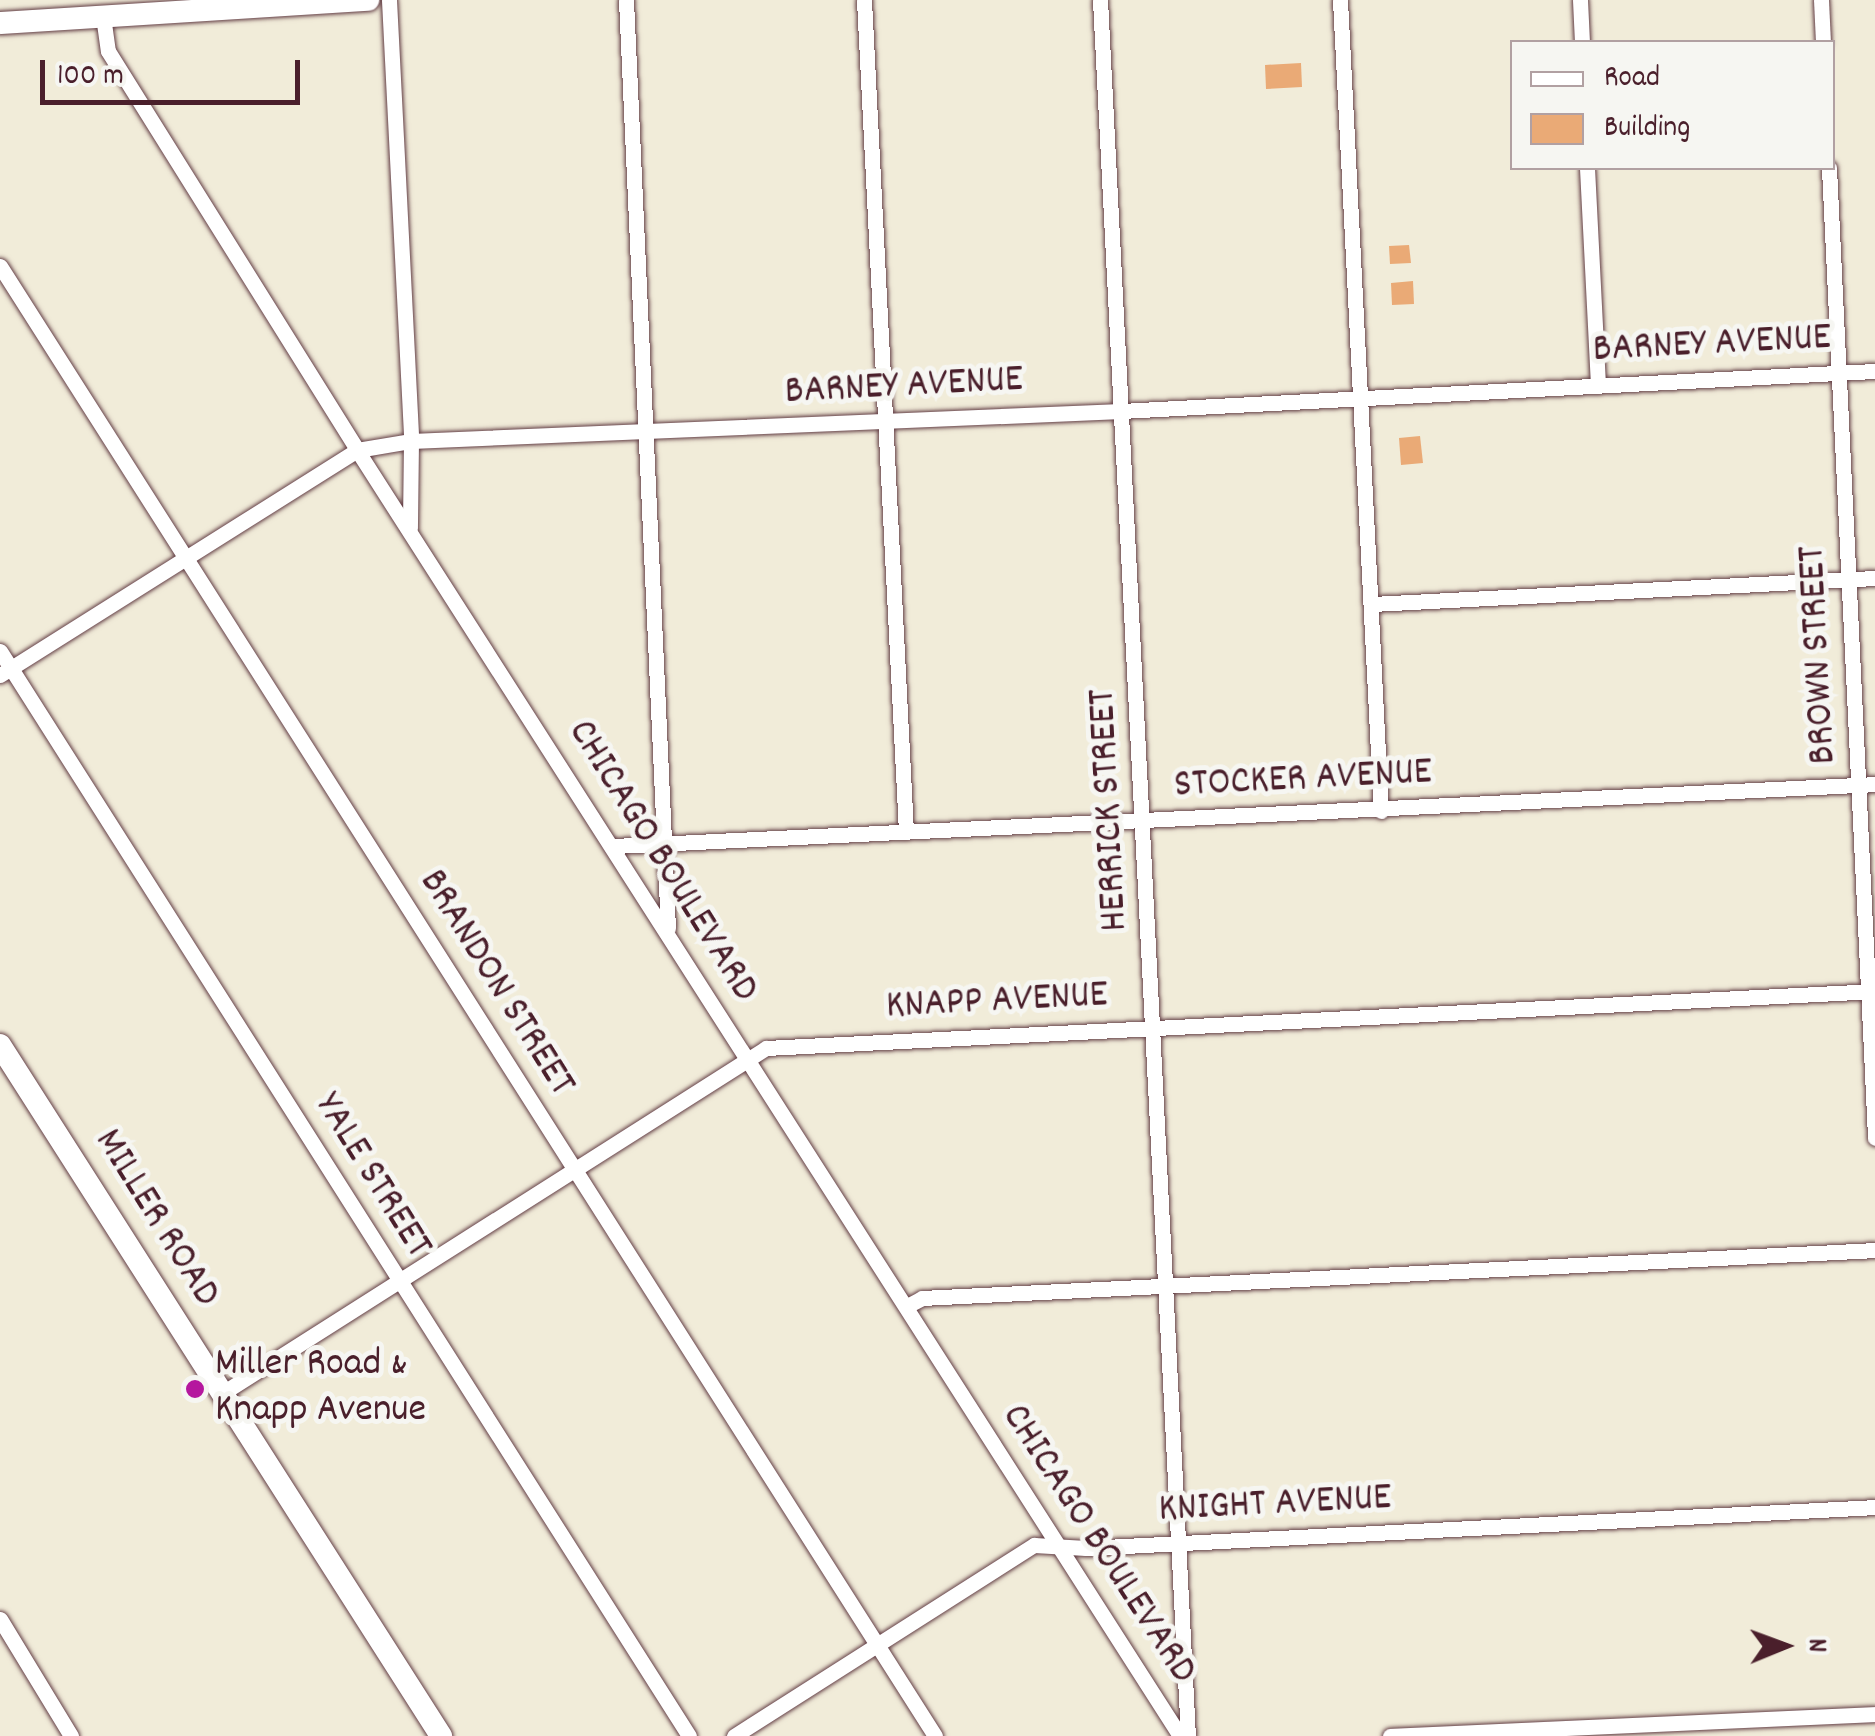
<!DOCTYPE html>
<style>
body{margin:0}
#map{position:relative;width:1875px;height:1736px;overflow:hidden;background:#f1ecd9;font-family:Dekko,sans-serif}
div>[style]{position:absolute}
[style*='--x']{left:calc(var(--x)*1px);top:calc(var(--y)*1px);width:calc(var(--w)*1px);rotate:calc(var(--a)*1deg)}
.building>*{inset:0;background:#eaaa76}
.roads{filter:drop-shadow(0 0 2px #633e45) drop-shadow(0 0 2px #633e45)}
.street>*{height:15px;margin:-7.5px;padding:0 7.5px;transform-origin:7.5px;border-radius:7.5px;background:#fff}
.secondary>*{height:22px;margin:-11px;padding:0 11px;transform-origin:11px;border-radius:11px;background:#fff}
.dots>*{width:28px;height:28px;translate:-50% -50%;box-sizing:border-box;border:5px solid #f6f6f2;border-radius:50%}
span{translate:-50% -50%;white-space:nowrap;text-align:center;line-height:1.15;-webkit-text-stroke:10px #f6f6f2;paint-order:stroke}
.street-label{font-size:40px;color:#4a1f2b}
.poi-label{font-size:40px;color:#4a1f2b}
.left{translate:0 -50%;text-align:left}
.legend{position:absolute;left:1510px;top:40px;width:325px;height:130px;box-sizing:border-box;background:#f6f6f2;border:2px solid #b1a0a2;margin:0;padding:12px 18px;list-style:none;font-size:30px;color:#4a1f2b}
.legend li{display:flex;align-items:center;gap:20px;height:50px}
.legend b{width:50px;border:2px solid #b1a0a2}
.north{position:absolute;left:1735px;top:1596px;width:100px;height:100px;-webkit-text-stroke:8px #f6f6f2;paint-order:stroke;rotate:89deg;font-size:28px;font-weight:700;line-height:40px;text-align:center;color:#4a1f2b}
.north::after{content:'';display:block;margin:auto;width:35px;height:45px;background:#4a1f2b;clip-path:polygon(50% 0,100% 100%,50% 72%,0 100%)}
.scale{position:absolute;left:40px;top:60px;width:260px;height:45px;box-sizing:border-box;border:5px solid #4a1f2b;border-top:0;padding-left:12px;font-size:30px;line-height:35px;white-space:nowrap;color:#4a1f2b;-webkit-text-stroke:8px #f6f6f2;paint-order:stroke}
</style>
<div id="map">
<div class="building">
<i style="clip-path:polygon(1301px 63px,1302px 87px,1266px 89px,1265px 65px)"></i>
<i style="clip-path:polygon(1409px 245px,1411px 263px,1390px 264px,1389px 246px)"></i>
<i style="clip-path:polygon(1413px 281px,1414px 304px,1392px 305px,1391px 283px)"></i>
<i style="clip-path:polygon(1420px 436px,1423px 463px,1401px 465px,1399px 438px)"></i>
</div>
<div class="roads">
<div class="street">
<i style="--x:389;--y:0;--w:442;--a:87.1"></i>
<i style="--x:411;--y:441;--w:87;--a:90.7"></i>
<i style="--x:626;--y:0;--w:929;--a:87.41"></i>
<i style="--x:864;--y:0;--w:832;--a:87.11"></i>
<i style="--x:1100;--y:0;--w:1738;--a:87.1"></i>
<i style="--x:1340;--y:0;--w:812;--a:87.11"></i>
<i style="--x:1580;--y:0;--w:42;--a:87.3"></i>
<i style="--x:1821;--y:0;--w:42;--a:87.3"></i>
<i style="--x:103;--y:16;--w:35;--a:82"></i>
<i style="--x:108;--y:51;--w:470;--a:58"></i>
<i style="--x:357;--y:450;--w:1527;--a:57.38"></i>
<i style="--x:1587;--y:168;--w:216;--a:87.1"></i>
<i style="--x:1829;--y:168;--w:971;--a:87.28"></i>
<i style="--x:0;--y:266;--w:1742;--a:57.54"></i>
<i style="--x:1372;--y:604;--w:504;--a:-2.96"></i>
<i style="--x:0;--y:651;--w:1285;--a:57.58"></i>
<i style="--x:0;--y:675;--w:422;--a:-32.2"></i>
<i style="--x:357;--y:450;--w:55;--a:-9.5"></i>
<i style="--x:411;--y:441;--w:711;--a:-2.42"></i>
<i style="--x:1121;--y:411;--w:755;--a:-3.04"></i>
<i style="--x:614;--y:846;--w:1263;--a:-2.81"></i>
<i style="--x:907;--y:1306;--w:17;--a:-28"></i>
<i style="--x:922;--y:1298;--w:954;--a:-2.88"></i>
<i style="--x:221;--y:1394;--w:646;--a:-32.41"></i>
<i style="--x:766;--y:1048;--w:1110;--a:-2.94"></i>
<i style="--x:0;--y:1619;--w:137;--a:58.7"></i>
<i style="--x:734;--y:1736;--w:356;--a:-32.5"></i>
<i style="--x:1034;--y:1545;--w:52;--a:3.3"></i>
<i style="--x:1086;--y:1548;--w:790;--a:-2.97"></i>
<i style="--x:1390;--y:1736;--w:485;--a:-2.6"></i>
</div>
<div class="secondary">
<i style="--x:0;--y:23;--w:369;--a:-3.6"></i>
<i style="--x:0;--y:1045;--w:820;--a:57.45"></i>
</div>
</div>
<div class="dots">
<i style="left:195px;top:1389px;background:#b5179e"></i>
</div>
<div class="street-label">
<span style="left:1712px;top:346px;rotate:-3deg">BARNEY AVENUE</span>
<span style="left:904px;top:388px;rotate:-3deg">BARNEY AVENUE</span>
<span style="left:1820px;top:655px;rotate:-93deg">BROWN STREET</span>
<span style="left:1303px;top:781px;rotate:-3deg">STOCKER AVENUE</span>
<span style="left:1111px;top:810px;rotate:-93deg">HERRICK STREET</span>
<span style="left:661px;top:862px;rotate:58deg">CHICAGO BOULEVARD</span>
<span style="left:495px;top:984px;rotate:58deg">BRANDON STREET</span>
<span style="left:997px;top:1003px;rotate:-3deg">KNAPP AVENUE</span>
<span style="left:371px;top:1177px;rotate:58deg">YALE STREET</span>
<span style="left:155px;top:1219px;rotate:58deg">MILLER ROAD</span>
<span style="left:1275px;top:1506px;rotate:-3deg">KNIGHT AVENUE</span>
<span style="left:1097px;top:1545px;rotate:57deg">CHICAGO BOULEVARD</span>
</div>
<div class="poi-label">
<span class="left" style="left:215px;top:1389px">Miller Road &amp;<br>Knapp Avenue</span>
</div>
<ul class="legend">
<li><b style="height:12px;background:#fff"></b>Road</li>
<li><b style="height:28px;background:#eaaa76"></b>Building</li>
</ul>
<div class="north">N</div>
<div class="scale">100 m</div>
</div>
